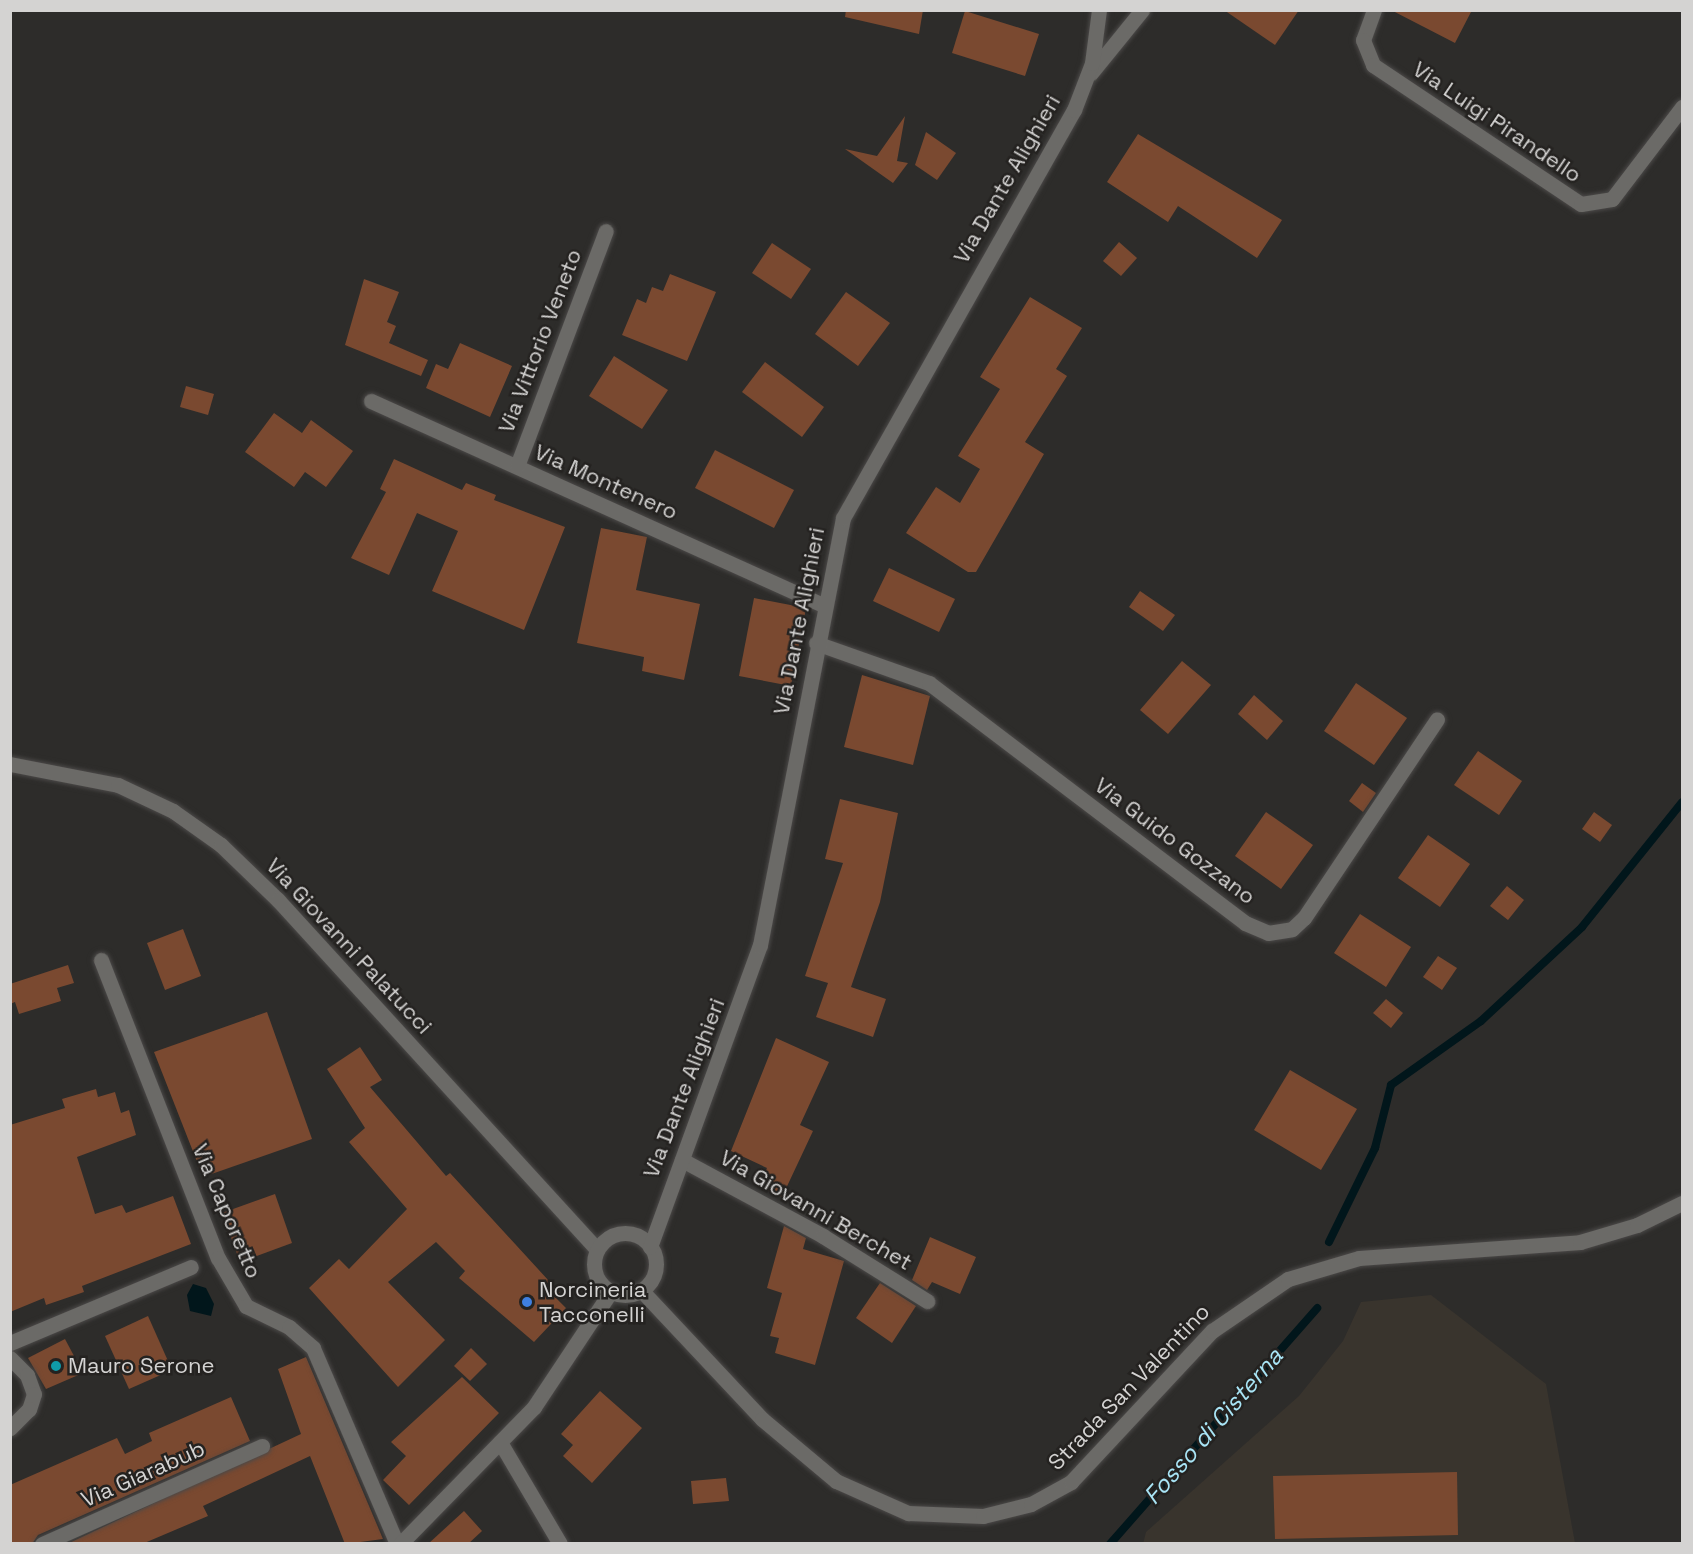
<!DOCTYPE html>
<style>
body{margin:0}
#map{position:relative;width:1693px;height:1554px;overflow:hidden;background:#2d2c2a;font-family:"Space Grotesk",sans-serif}
div>[style]{position:absolute}
[style*='--x']{left:calc(var(--x)*1px);top:calc(var(--y)*1px);width:calc(var(--w)*1px);rotate:calc(var(--a)*1deg)}
.built>*{inset:0;background:#39342d}
.water>*{inset:0;background:#01161b}
.stream>*{height:8px;margin:-4px;padding:0 4px;transform-origin:4px;border-radius:4px;background:#01161b}
.building>*{inset:0;background:#7a4930}
.roads{filter:drop-shadow(0 0 2px #4b4948) drop-shadow(0 0 2px #4b4948)}
.street>*{height:15px;margin:-7.5px;padding:0 7.5px;transform-origin:7.5px;border-radius:7.5px;background:#6b6a67}
.street>.ring{margin:-7.5px;padding:0;box-sizing:content-box;background:none;border:15px solid #6b6a67;border-radius:50%}
.dots>*{width:16px;height:16px;translate:-50% -50%;box-sizing:border-box;border:3px solid #242220;border-radius:50%}
span{translate:-50% -50%;white-space:nowrap;text-align:center;line-height:1.15;-webkit-text-stroke:5px #242220;paint-order:stroke}
.street-label{font-size:22px;color:#d4d3d2}
.poi-label{font-size:22px;color:#d4d3d2}
.left{translate:0 -50%;text-align:left}
.water-label{font-size:24px;color:#a9e5f6;font-style:italic}
.frame{position:absolute;inset:0;border:12px solid #d4d3d2;pointer-events:none}
</style>
<div id="map">
<div class="built">
<i style="clip-path:polygon(1431px 1295px,1546px 1384px,1575px 1543px,1143px 1544px,1146px 1532px,1299px 1396px,1343px 1341px,1361px 1302px)"></i>
</div>
<div class="water">
<i style="clip-path:polygon(193px 1284px,206px 1288px,214px 1304px,211px 1316px,190px 1311px,187px 1295px)"></i>
</div>
<div class="stream">
<i style="--x:1329;--y:1242;--w:105;--a:-63.9"></i>
<i style="--x:1375;--y:1148;--w:65;--a:-75.7"></i>
<i style="--x:1391;--y:1085;--w:110;--a:-35.4"></i>
<i style="--x:1481;--y:1021;--w:138;--a:-42.9"></i>
<i style="--x:1582;--y:927;--w:160;--a:-51.3"></i>
<i style="--x:1110;--y:1544;--w:314;--a:-48.7"></i>
</div>
<div class="building">
<i style="clip-path:polygon(846px 10px,923px 10px,919px 34px,845px 17px)"></i>
<i style="clip-path:polygon(1224px 10px,1299px 10px,1275px 45px)"></i>
<i style="clip-path:polygon(1391px 10px,1472px 10px,1455px 43px)"></i>
<i style="clip-path:polygon(965px 11px,1039px 34px,1025px 76px,952px 53px)"></i>
<i style="clip-path:polygon(905px 116px,897px 161px,908px 163px,893px 183px,845px 149px,877px 156px)"></i>
<i style="clip-path:polygon(926px 132px,956px 153px,937px 180px,915px 165px)"></i>
<i style="clip-path:polygon(1138px 134px,1282px 220px,1257px 258px,1178px 206px,1168px 222px,1107px 182px)"></i>
<i style="clip-path:polygon(1119px 242px,1137px 258px,1121px 276px,1103px 261px)"></i>
<i style="clip-path:polygon(772px 243px,811px 269px,791px 299px,752px 273px)"></i>
<i style="clip-path:polygon(670px 274px,716px 292px,687px 361px,622px 335px,637px 299px,646px 303px,652px 287px,663px 291px)"></i>
<i style="clip-path:polygon(364px 279px,399px 292px,387px 322px,396px 326px,389px 343px,428px 360px,421px 376px,345px 345px)"></i>
<i style="clip-path:polygon(846px 292px,890px 323px,858px 366px,815px 334px)"></i>
<i style="clip-path:polygon(1030px 297px,1082px 328px,1056px 369px,1067px 376px,1025px 442px,1044px 454px,976px 572px,968px 572px,906px 533px,936px 487px,960px 503px,980px 469px,958px 456px,1000px 389px,980px 377px)"></i>
<i style="clip-path:polygon(460px 343px,512px 366px,490px 417px,426px 388px,436px 364px,448px 369px)"></i>
<i style="clip-path:polygon(614px 356px,668px 390px,642px 429px,589px 396px)"></i>
<i style="clip-path:polygon(765px 362px,824px 407px,802px 437px,742px 392px)"></i>
<i style="clip-path:polygon(186px 386px,214px 394px,208px 415px,180px 407px)"></i>
<i style="clip-path:polygon(274px 413px,302px 433px,311px 420px,353px 451px,326px 487px,305px 472px,294px 487px,245px 452px)"></i>
<i style="clip-path:polygon(715px 450px,794px 490px,774px 528px,695px 488px)"></i>
<i style="clip-path:polygon(394px 459px,462px 490px,466px 483px,496px 495px,494px 500px,565px 527px,524px 630px,432px 591px,458px 531px,417px 513px,389px 575px,351px 558px,386px 492px,380px 489px)"></i>
<i style="clip-path:polygon(601px 528px,647px 537px,636px 590px,700px 604px,684px 680px,642px 671px,644px 657px,577px 643px)"></i>
<i style="clip-path:polygon(889px 568px,955px 599px,939px 632px,873px 601px)"></i>
<i style="clip-path:polygon(1140px 591px,1175px 615px,1163px 631px,1129px 607px)"></i>
<i style="clip-path:polygon(754px 598px,806px 608px,791px 686px,739px 676px)"></i>
<i style="clip-path:polygon(1182px 661px,1211px 685px,1168px 734px,1140px 710px)"></i>
<i style="clip-path:polygon(862px 675px,930px 696px,913px 765px,844px 747px)"></i>
<i style="clip-path:polygon(1356px 683px,1407px 718px,1374px 765px,1324px 731px)"></i>
<i style="clip-path:polygon(1254px 695px,1283px 721px,1267px 740px,1238px 714px)"></i>
<i style="clip-path:polygon(1478px 751px,1522px 781px,1499px 815px,1454px 785px)"></i>
<i style="clip-path:polygon(1362px 783px,1376px 793px,1363px 812px,1349px 801px)"></i>
<i style="clip-path:polygon(840px 799px,898px 813px,880px 902px,851px 987px,886px 999px,873px 1037px,816px 1017px,828px 983px,805px 976px,843px 863px,825px 859px)"></i>
<i style="clip-path:polygon(1266px 812px,1313px 845px,1281px 889px,1235px 856px)"></i>
<i style="clip-path:polygon(1594px 812px,1612px 825px,1600px 842px,1582px 829px)"></i>
<i style="clip-path:polygon(1428px 835px,1470px 864px,1440px 907px,1398px 878px)"></i>
<i style="clip-path:polygon(1507px 886px,1524px 900px,1508px 920px,1490px 906px)"></i>
<i style="clip-path:polygon(1360px 914px,1411px 947px,1386px 987px,1334px 953px)"></i>
<i style="clip-path:polygon(183px 929px,201px 976px,165px 990px,147px 943px)"></i>
<i style="clip-path:polygon(1438px 956px,1457px 968px,1442px 990px,1423px 977px)"></i>
<i style="clip-path:polygon(68px 965px,74px 983px,57px 988px,61px 1001px,19px 1014px,15px 1002px,10px 1004px,10px 984px)"></i>
<i style="clip-path:polygon(1386px 999px,1403px 1013px,1391px 1028px,1373px 1013px)"></i>
<i style="clip-path:polygon(267px 1012px,312px 1139px,203px 1177px,154px 1052px)"></i>
<i style="clip-path:polygon(776px 1038px,829px 1062px,800px 1125px,813px 1131px,782px 1197px,758px 1186px,767px 1168px,731px 1151px)"></i>
<i style="clip-path:polygon(360px 1047px,382px 1080px,370px 1087px,446px 1176px,450px 1173px,560px 1293px,557px 1299px,566px 1308px,534px 1342px,459px 1278px,465px 1271px,436px 1242px,388px 1282px,445px 1340px,398px 1387px,309px 1288px,339px 1259px,349px 1269px,407px 1209px,349px 1142px,365px 1128px,327px 1069px)"></i>
<i style="clip-path:polygon(1290px 1070px,1357px 1109px,1321px 1170px,1254px 1130px)"></i>
<i style="clip-path:polygon(96px 1089px,98px 1097px,115px 1092px,121px 1113px,129px 1110px,136px 1135px,77px 1157px,95px 1214px,122px 1205px,126px 1213px,173px 1196px,191px 1244px,82px 1286px,84px 1292px,46px 1305px,44px 1298px,10px 1312px,10px 1125px,65px 1108px,62px 1099px)"></i>
<i style="clip-path:polygon(275px 1194px,292px 1243px,240px 1262px,222px 1213px)"></i>
<i style="clip-path:polygon(784px 1226px,806px 1238px,803px 1249px,844px 1261px,815px 1365px,775px 1353px,779px 1338px,770px 1336px,782px 1293px,767px 1288px)"></i>
<i style="clip-path:polygon(930px 1237px,976px 1257px,960px 1294px,932px 1282px,927px 1290px,912px 1280px)"></i>
<i style="clip-path:polygon(880px 1283px,916px 1306px,892px 1343px,856px 1318px)"></i>
<i style="clip-path:polygon(148px 1316px,172px 1370px,129px 1389px,105px 1336px)"></i>
<i style="clip-path:polygon(65px 1339px,83px 1373px,46px 1389px,28px 1358px)"></i>
<i style="clip-path:polygon(471px 1348px,487px 1364px,470px 1381px,454px 1366px)"></i>
<i style="clip-path:polygon(306px 1357px,383px 1539px,345px 1544px,310px 1456px,203px 1506px,208px 1516px,142px 1544px,67px 1544px,301px 1434px,278px 1369px)"></i>
<i style="clip-path:polygon(462px 1377px,499px 1413px,409px 1505px,383px 1480px,406px 1456px,391px 1442px)"></i>
<i style="clip-path:polygon(600px 1391px,642px 1428px,592px 1483px,563px 1456px,573px 1445px,561px 1434px)"></i>
<i style="clip-path:polygon(231px 1397px,250px 1441px,38px 1535px,32px 1544px,10px 1544px,10px 1485px,117px 1438px,125px 1454px,152px 1441px,149px 1433px)"></i>
<i style="clip-path:polygon(1457px 1472px,1458px 1535px,1275px 1539px,1273px 1476px)"></i>
<i style="clip-path:polygon(726px 1478px,729px 1501px,693px 1504px,691px 1481px)"></i>
<i style="clip-path:polygon(464px 1511px,482px 1531px,468px 1544px,428px 1544px)"></i>
</div>
<div class="roads">
<div class="street">
<i style="--x:1374;--y:10;--w:32;--a:110"></i>
<i style="--x:1363;--y:40;--w:27;--a:68"></i>
<i style="--x:1373;--y:65;--w:250;--a:33.8"></i>
<i style="--x:1581;--y:204;--w:31;--a:-9"></i>
<i style="--x:1612;--y:199;--w:116;--a:-52.7"></i>
<i style="--x:1091;--y:73;--w:81;--a:-51"></i>
<i style="--x:371;--y:401;--w:495;--a:24.3"></i>
<i style="--x:517;--y:466;--w:251;--a:-69.3"></i>
<i style="--x:816;--y:643;--w:120;--a:19.5"></i>
<i style="--x:929;--y:683;--w:397;--a:37.2"></i>
<i style="--x:1245;--y:923;--w:25;--a:23"></i>
<i style="--x:1268;--y:933;--w:24;--a:-9"></i>
<i style="--x:1292;--y:929;--w:16;--a:-43"></i>
<i style="--x:1304;--y:918;--w:239;--a:-56.2"></i>
<i style="--x:10;--y:764;--w:110;--a:11"></i>
<i style="--x:118;--y:785;--w:61;--a:25.3"></i>
<i style="--x:173;--y:811;--w:59;--a:35.3"></i>
<i style="--x:221;--y:845;--w:79;--a:44"></i>
<i style="--x:278;--y:900;--w:473;--a:47.6"></i>
<i style="--x:101;--y:960;--w:320;--a:68.6"></i>
<i style="--x:218;--y:1258;--w:56;--a:59.7"></i>
<i style="--x:246;--y:1306;--w:48;--a:26"></i>
<i style="--x:289;--y:1327;--w:32;--a:41"></i>
<i style="--x:313;--y:1348;--w:213;--a:66.8"></i>
<i style="--x:682;--y:1160;--w:160;--a:28.3"></i>
<i style="--x:823;--y:1236;--w:123;--a:32"></i>
<i class="ring" style="left:594px;top:1233px;width:47px;height:47px"></i>
<i style="--x:650;--y:1247;--w:321;--a:-70"></i>
<i style="--x:760;--y:945;--w:435;--a:-79"></i>
<i style="--x:843;--y:518;--w:469;--a:-60.5"></i>
<i style="--x:1074;--y:110;--w:50;--a:-69"></i>
<i style="--x:1092;--y:63;--w:53;--a:-82.5"></i>
<i style="--x:641;--y:1290;--w:177;--a:46.8"></i>
<i style="--x:762;--y:1419;--w:97;--a:40"></i>
<i style="--x:836;--y:1481;--w:79;--a:24"></i>
<i style="--x:908;--y:1513;--w:75;--a:2.3"></i>
<i style="--x:983;--y:1516;--w:49;--a:-14"></i>
<i style="--x:1031;--y:1504;--w:46;--a:-28.8"></i>
<i style="--x:1071;--y:1482;--w:207;--a:-47"></i>
<i style="--x:1212;--y:1331;--w:92;--a:-34.4"></i>
<i style="--x:1288;--y:1279;--w:74;--a:-16.5"></i>
<i style="--x:1359;--y:1258;--w:222;--a:-4.1"></i>
<i style="--x:1580;--y:1242;--w:59;--a:-16.6"></i>
<i style="--x:1637;--y:1225;--w:50;--a:-26.1"></i>
<i style="--x:10;--y:1343;--w:196;--a:-22.8"></i>
<i style="--x:10;--y:1358;--w:24;--a:45"></i>
<i style="--x:27;--y:1375;--w:20;--a:70"></i>
<i style="--x:34;--y:1394;--w:16;--a:108"></i>
<i style="--x:29;--y:1409;--w:27;--a:135"></i>
<i style="--x:500;--y:1442;--w:118;--a:59.5"></i>
<i style="--x:42;--y:1544;--w:241;--a:-24"></i>
<i style="--x:400;--y:1544;--w:192;--a:-45.6"></i>
<i style="--x:534;--y:1407;--w:139;--a:-56.4"></i>
</div>
</div>
<div class="dots">
<i style="left:527px;top:1302px;background:#3f7fe0"></i>
<i style="left:56px;top:1366px;background:#0f9aa8"></i>
</div>
<div class="street-label">
<span style="left:1497px;top:122px;rotate:34deg">Via Luigi Pirandello</span>
<span style="left:1007px;top:179px;rotate:-60deg">Via Dante Alighieri</span>
<span style="left:540px;top:341px;rotate:-69deg">Via Vittorio Veneto</span>
<span style="left:606px;top:482px;rotate:24deg">Via Montenero</span>
<span style="left:799px;top:621px;rotate:-79deg">Via Dante Alighieri</span>
<span style="left:1175px;top:841px;rotate:37deg">Via Guido Gozzano</span>
<span style="left:349px;top:946px;rotate:47deg">Via Giovanni Palatucci</span>
<span style="left:684px;top:1088px;rotate:-69deg">Via Dante Alighieri</span>
<span style="left:816px;top:1210px;rotate:30deg">Via Giovanni Berchet</span>
<span style="left:227px;top:1211px;rotate:67deg">Via Caporetto</span>
<span style="left:1129px;top:1387px;rotate:-46deg">Strada San Valentino</span>
<span style="left:143px;top:1474px;rotate:-24deg">Via Giarabub</span>
</div>
<div class="poi-label">
<span class="left" style="left:539px;top:1302px">Norcineria<br>Tacconelli</span>
<span class="left" style="left:68px;top:1366px">Mauro Serone</span>
</div>
<div class="water-label">
<span style="left:1213px;top:1426px;rotate:-49deg">Fosso di Cisterna</span>
</div>
<div class="frame"></div>
</div>
